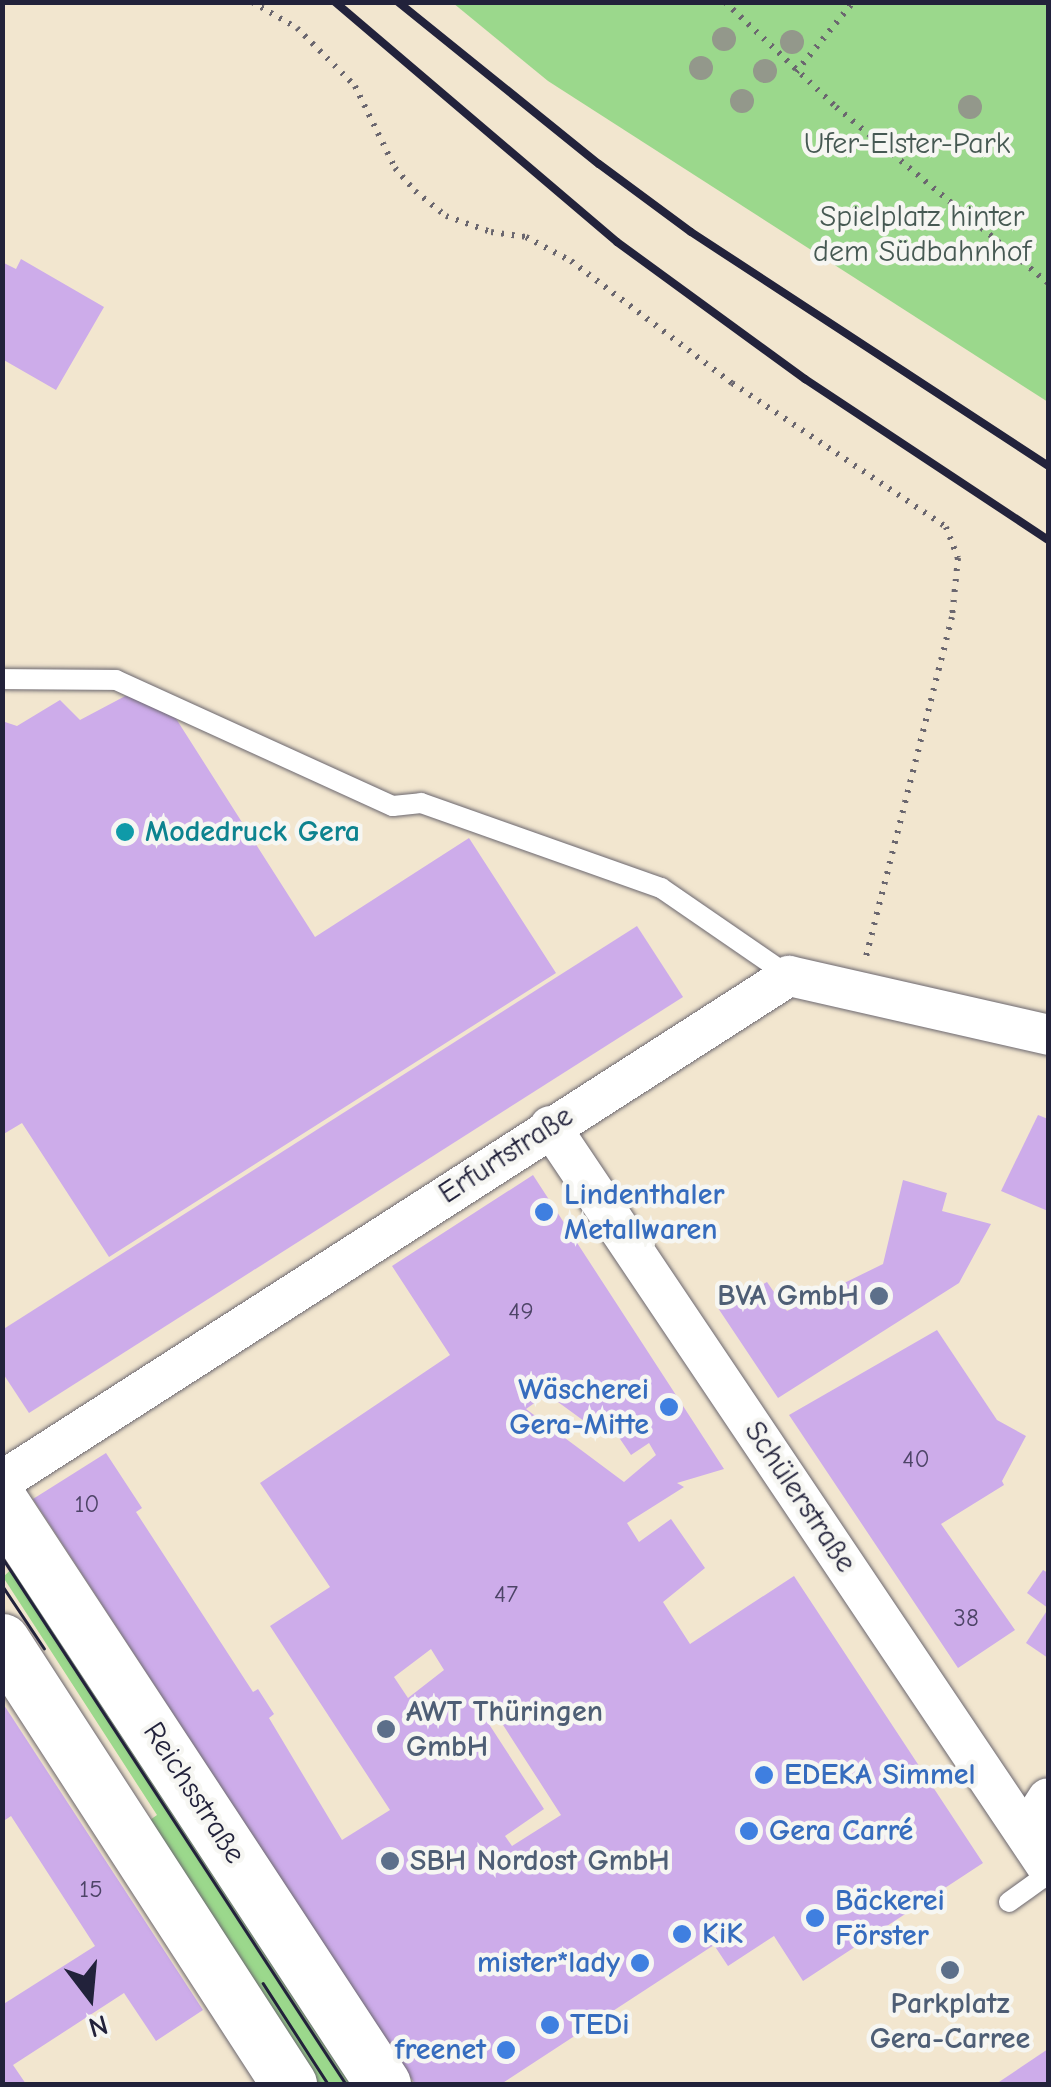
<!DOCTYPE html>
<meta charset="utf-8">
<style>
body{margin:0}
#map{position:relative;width:1051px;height:2087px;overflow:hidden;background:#f2e6cf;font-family:"Comic Neue",sans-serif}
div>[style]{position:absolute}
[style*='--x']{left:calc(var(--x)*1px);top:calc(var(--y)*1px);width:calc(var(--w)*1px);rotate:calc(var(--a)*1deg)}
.green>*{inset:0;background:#9bd88c}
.building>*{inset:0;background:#cdacea}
.path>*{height:6px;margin-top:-3px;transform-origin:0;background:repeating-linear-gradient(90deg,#6b676f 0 2.5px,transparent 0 10.5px)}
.roads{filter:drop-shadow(0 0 2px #6b676f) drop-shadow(0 0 2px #6b676f)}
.lane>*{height:20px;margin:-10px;padding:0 10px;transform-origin:10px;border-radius:10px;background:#fff}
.street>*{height:40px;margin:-20px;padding:0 20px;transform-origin:20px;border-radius:20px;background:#fff}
.secondary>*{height:55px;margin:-27.5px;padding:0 27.5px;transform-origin:27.5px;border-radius:27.5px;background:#fff}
.tram>*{height:2.5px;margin:-1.25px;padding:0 1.25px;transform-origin:1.25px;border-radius:1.25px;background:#22223b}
.rail>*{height:8px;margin:-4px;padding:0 4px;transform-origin:4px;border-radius:4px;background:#22223b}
.trees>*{width:24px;height:24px;margin:-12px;border-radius:50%;background:#93988b}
.dots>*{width:28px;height:28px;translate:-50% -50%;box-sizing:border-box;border:5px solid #f6f6f2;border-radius:50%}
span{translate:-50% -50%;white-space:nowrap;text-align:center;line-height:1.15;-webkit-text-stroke:9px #f6f6f2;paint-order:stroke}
.number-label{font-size:25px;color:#4d4467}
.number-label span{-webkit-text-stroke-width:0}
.park-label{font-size:30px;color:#465953}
.culture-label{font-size:30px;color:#0d838f;font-weight:700}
.left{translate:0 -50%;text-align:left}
.street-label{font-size:30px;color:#22223b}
.shop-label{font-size:30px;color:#366cbe;font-weight:700}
.right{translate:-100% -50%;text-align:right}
.service-label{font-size:30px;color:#4e5e75;font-weight:700}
.frame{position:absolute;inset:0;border:5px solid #22223b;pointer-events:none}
.north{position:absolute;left:40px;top:1947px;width:100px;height:100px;-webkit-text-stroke:8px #f6f6f2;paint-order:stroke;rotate:164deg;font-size:28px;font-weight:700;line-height:40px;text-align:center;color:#22223b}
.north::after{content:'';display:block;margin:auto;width:35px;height:45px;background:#22223b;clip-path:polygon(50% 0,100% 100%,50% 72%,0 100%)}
</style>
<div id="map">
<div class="green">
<i style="clip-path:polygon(453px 3px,1048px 3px,1048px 402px,548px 81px)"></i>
<i style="clip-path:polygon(16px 1565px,371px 2084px,305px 2084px,140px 1827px,157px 1815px,3px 1577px)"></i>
</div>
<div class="building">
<i style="clip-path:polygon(21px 259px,104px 307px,56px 390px,2px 359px,2px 262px,16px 269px)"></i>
<i style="clip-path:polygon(131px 693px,175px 717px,315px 937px,469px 838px,556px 973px,109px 1257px,22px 1123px,2px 1135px,2px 721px,17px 726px,60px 700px,80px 720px)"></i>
<i style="clip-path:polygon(637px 926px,683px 997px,29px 1413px,2px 1372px,2px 1330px)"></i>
<i style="clip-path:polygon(1038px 1115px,1048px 1119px,1048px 1211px,1001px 1191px)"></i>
<i style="clip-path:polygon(evenodd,533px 1175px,724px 1469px,677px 1483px,684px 1487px,627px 1523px,639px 1542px,671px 1519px,705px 1568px,663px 1602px,690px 1644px,794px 1576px,983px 1863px,803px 1981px,774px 1936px,728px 1966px,714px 1945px,501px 2084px,415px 2084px,33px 1499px,106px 1453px,142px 1508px,136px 1512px,253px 1692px,258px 1689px,274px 1714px,269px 1718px,342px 1840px,390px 1810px,270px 1626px,330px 1587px,260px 1483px,450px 1355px,392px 1266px,533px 1175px,547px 1394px,595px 1429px,607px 1420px,631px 1455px,649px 1443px,656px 1455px,624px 1482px,526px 1409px,547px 1394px,533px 1175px,431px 1649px,444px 1670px,408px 1698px,394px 1677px,431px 1649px,533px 1175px,494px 1711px,561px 1815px,512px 1846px,505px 1836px,544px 1809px,485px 1718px,494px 1711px)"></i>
<i style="clip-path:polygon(903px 1180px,947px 1193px,942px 1211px,991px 1224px,959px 1283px,778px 1398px,718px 1308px,767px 1282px,787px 1311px,883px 1264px)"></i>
<i style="clip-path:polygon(937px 1330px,997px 1420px,1026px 1436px,1002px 1481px,1004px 1485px,941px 1524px,1015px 1630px,958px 1668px,789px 1415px)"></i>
<i style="clip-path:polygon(1043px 1570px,1048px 1573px,1048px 1608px,1027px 1593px)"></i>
<i style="clip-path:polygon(1048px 1609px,1048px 1658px,1026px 1643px)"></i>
<i style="clip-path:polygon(2px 1702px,203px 2010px,156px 2041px,124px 1993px,13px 2065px,26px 2084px,2px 2084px,2px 2005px,95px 1946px,11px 1816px,2px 1822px)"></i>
<i style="clip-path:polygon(1048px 2049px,1048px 2084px,996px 2084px)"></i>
</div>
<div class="path">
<i style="--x:252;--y:2;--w:52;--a:30"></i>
<i style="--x:297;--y:28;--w:82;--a:45"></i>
<i style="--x:355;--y:86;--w:91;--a:64"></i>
<i style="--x:395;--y:168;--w:30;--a:49"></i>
<i style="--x:415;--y:191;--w:40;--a:39"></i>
<i style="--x:446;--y:216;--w:48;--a:19.6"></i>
<i style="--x:491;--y:232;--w:35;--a:8"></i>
<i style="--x:526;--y:237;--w:51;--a:28.1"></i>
<i style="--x:571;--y:261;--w:202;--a:37.2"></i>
<i style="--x:732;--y:383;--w:258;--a:33.9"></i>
<i style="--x:946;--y:527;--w:33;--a:69"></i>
<i style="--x:958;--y:558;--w:59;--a:95.8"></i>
<i style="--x:952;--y:617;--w:351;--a:104.2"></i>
<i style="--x:725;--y:2;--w:153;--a:43.4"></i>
<i style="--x:836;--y:107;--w:276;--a:39.7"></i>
<i style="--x:796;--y:72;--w:90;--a:-50.8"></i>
</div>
<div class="roads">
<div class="lane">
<i style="--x:2;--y:679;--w:114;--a:0.5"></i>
<i style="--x:116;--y:680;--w:304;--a:24.5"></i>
<i style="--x:393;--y:806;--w:28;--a:-6"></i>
<i style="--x:421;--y:803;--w:255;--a:19.5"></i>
<i style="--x:661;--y:888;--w:155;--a:34.5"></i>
<i style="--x:1009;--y:1902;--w:48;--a:-35.7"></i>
</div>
<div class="street">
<i style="--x:550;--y:1126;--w:894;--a:56.13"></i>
<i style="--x:2;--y:1481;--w:935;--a:-32.69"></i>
<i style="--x:789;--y:976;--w:266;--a:12.8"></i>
<i style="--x:1026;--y:1832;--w:40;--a:-57.1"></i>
</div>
<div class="secondary">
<i style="--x:2;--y:1504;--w:694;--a:56.7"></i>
<i style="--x:2;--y:1641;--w:528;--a:57.06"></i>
</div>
</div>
<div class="tram">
<i style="--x:2;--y:1557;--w:629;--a:56.87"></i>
<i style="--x:2;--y:1585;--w:76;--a:56.3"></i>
<i style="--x:263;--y:1983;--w:120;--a:57.2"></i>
</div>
<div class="rail">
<i style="--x:335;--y:2;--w:370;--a:40.4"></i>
<i style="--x:617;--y:242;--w:233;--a:36.1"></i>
<i style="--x:805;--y:379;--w:291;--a:33.5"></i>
<i style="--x:398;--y:2;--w:258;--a:38.9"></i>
<i style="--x:599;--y:164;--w:114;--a:36.5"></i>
<i style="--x:691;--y:232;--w:427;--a:33.2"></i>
</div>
<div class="trees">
<i style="left:724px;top:39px"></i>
<i style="left:792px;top:42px"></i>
<i style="left:701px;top:68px"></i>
<i style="left:765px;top:71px"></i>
<i style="left:742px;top:101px"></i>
<i style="left:970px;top:107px"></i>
</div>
<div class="dots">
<i style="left:125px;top:832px;background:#0f9aa8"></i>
<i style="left:544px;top:1212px;background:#3f7fe0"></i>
<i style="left:879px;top:1296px;background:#5c6f8a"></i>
<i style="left:669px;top:1407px;background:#3f7fe0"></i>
<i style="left:386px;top:1729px;background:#5c6f8a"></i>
<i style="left:764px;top:1775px;background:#3f7fe0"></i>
<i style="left:749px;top:1831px;background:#3f7fe0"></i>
<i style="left:390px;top:1861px;background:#5c6f8a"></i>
<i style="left:815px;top:1918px;background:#3f7fe0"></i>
<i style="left:682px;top:1934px;background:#3f7fe0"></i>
<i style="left:640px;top:1963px;background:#3f7fe0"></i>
<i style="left:950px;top:1970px;background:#5c6f8a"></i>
<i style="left:550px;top:2025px;background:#3f7fe0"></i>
<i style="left:506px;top:2050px;background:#3f7fe0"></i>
</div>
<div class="number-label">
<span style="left:521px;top:1311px">49</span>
<span style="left:916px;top:1459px">40</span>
<span style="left:87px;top:1504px">10</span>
<span style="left:506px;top:1594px">47</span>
<span style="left:966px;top:1618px">38</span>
<span style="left:91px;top:1889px">15</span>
</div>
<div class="park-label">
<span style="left:907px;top:144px">Ufer-Elster-Park</span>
<span style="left:922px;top:234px">Spielplatz hinter<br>dem Südbahnhof</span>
</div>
<div class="culture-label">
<span class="left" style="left:145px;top:832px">Modedruck Gera</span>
</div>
<div class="street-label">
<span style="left:506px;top:1155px;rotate:-33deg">Erfurtstraße</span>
<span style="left:800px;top:1497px;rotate:56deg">Schülerstraße</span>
<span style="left:194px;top:1793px;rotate:57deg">Reichsstraße</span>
</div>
<div class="shop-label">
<span class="left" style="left:564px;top:1212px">Lindenthaler<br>Metallwaren</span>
<span class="right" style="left:649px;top:1407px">Wäscherei<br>Gera-Mitte</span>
<span class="left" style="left:784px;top:1775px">EDEKA Simmel</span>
<span class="left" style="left:769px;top:1831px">Gera Carré</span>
<span class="left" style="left:835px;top:1918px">Bäckerei<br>Förster</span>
<span class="left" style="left:702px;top:1934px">KiK</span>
<span class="right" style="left:620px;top:1963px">mister*lady</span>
<span class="left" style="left:570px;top:2025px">TEDi</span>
<span class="right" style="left:486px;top:2050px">freenet</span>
</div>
<div class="service-label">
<span class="right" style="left:859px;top:1296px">BVA GmbH</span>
<span class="left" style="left:406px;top:1729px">AWT Thüringen<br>GmbH</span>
<span class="left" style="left:410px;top:1861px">SBH Nordost GmbH</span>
<span style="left:950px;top:2021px">Parkplatz<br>Gera-Carree</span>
</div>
<div class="frame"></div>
<div class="north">N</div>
</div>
